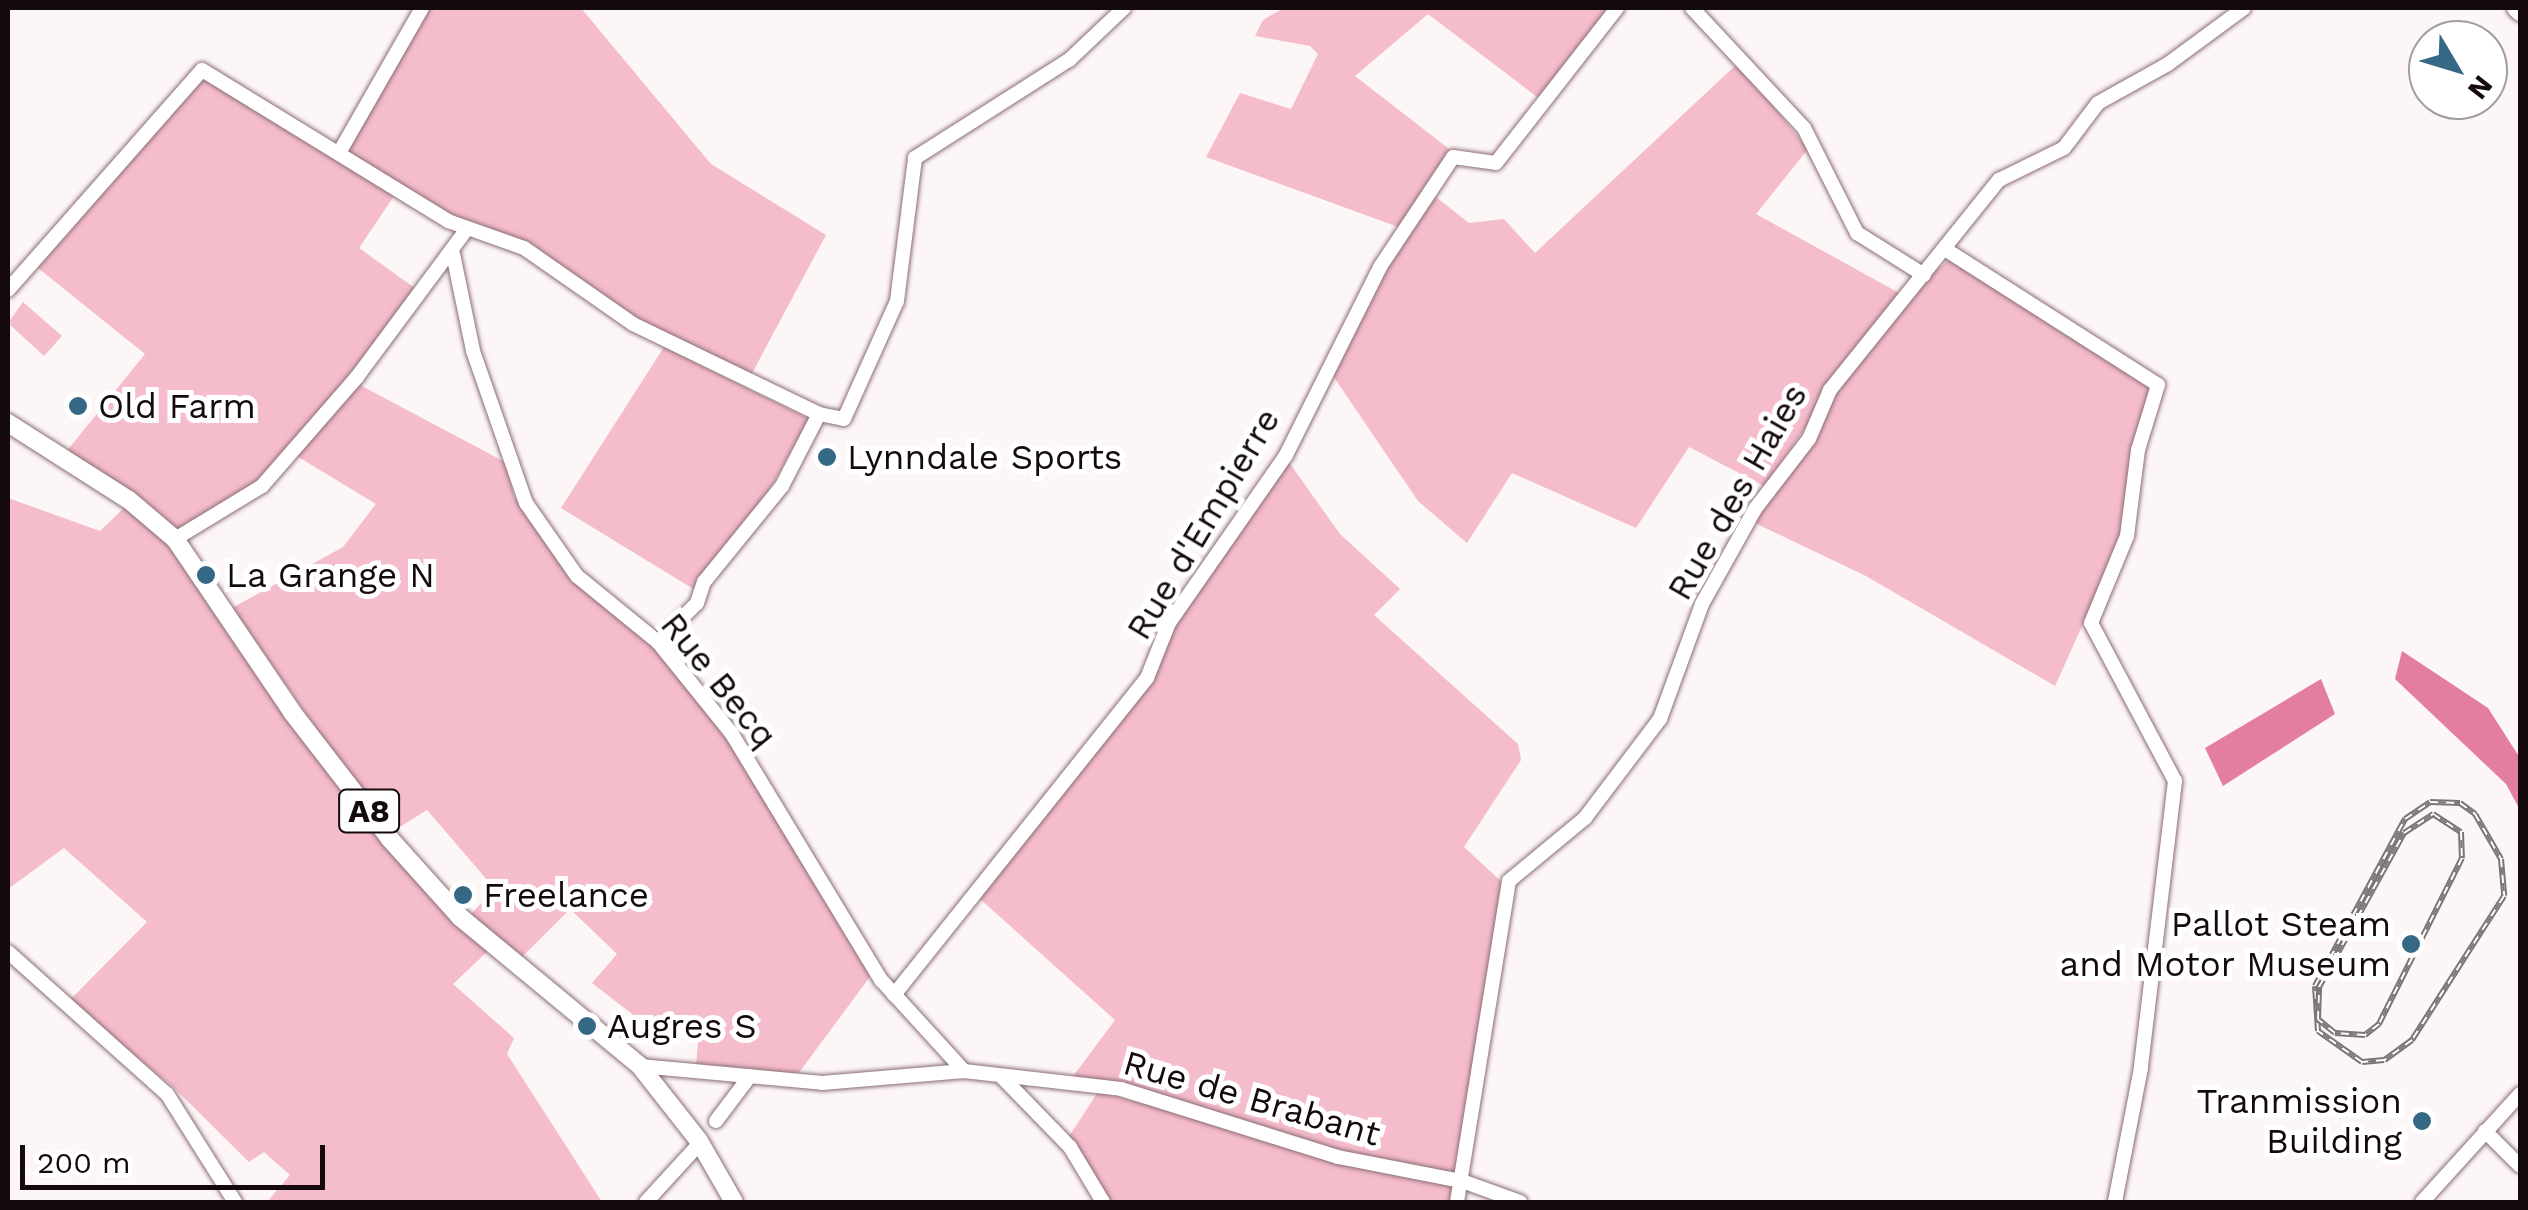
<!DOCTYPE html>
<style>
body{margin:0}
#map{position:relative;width:2528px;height:1210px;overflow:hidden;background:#fdf6f7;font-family:"Work Sans",sans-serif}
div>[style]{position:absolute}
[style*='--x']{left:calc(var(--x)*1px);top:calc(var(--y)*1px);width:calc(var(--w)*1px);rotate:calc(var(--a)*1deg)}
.green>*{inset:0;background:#f5bccb}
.water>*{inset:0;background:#e37e9e}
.roads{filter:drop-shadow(0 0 2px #8a6d74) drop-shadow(0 0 2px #8a6d74)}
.minor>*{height:14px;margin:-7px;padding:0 7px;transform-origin:7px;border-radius:7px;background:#fff}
.major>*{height:18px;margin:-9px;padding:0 9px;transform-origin:9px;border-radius:9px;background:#fff}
.rail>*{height:6px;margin-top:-3px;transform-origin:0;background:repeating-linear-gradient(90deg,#fff 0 8px,#7d7477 0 16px);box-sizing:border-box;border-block:2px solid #7d7477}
.dots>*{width:28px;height:28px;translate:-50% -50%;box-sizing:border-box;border:5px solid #fff;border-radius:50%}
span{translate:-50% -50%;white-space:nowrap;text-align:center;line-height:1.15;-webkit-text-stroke:10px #fff;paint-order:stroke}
.shield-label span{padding:2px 8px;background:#fff;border:2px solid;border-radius:8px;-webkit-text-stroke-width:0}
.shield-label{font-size:32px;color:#140a0d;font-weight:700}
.poi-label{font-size:35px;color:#140a0d}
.left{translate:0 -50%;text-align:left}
.right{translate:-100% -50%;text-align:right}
.street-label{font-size:35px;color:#140a0d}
.frame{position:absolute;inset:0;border:10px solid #140a0d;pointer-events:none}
.north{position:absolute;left:2408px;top:20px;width:100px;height:100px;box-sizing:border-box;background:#fff;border:2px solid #a19d9e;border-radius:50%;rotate:128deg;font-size:28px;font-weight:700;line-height:40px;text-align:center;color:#140a0d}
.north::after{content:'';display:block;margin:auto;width:35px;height:45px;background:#346885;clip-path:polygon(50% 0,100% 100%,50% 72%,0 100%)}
.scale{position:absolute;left:20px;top:1145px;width:305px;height:45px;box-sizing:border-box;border:5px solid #140a0d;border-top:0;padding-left:12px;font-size:30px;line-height:35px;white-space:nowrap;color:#140a0d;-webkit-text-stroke:8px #fff;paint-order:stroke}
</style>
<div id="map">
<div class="green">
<i style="clip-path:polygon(427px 8px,581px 8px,711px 164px,826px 235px,750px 377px,600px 301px,533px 244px,457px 221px,344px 152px)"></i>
<i style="clip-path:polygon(1284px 8px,1610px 8px,1541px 100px,1428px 14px,1355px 76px,1453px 152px,1401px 228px,1206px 157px,1240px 93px,1291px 109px,1318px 54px,1310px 46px,1255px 36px,1263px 20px)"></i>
<i style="clip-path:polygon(1738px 63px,1808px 149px,1756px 214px,1901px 294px,1764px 486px,1689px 447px,1636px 528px,1512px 473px,1467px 543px,1418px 501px,1331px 373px,1402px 238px,1432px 194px,1469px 223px,1504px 219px,1535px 253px)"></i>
<i style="clip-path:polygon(204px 78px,396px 193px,359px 248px,419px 291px,260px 481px,178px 533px,143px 499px,62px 457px,145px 354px,38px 268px)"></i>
<i style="clip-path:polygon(1949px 260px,2151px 385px,2121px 540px,2055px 686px,1866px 576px,1753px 522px,1829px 399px,1923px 281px)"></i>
<i style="clip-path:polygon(23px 302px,62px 336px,44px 356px,8px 323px)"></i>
<i style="clip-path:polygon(664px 347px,809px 419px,766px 496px,695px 590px,561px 508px)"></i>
<i style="clip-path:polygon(358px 384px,505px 462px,514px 496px,571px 579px,656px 649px,738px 753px,872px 974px,798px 1074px,696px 1066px,699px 1029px,669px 1011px,654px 1031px,592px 983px,617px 954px,570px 909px,518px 961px,468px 917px,495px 889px,427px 810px,390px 833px,232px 608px,343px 547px,376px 504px,295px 455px)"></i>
<i style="clip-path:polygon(1288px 461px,1340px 534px,1400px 589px,1374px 615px,1518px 744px,1521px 760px,1464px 847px,1504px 884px,1456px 1174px,1358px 1157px,1071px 1079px,1115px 1020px,979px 898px,1112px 731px,1171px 629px)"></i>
<i style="clip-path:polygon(8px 498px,100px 531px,125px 507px,168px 543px,488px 951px,453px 984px,514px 1038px,507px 1054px,602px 1202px,267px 1202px,290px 1175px,264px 1152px,249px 1162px,171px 1085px,67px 1003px,147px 922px,64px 848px,8px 889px)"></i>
<i style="clip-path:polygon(1098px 1092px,1455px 1185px,1452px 1202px,1107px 1202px,1066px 1141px)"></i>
</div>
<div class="water">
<i style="clip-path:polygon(2402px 651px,2488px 708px,2520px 758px,2520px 810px,2506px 784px,2395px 679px)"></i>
<i style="clip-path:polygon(2321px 679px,2335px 714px,2223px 786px,2205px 748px)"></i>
</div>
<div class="roads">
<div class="minor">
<i style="--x:1692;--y:8;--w:164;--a:47"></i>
<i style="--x:1804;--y:128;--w:118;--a:63.2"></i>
<i style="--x:1857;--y:233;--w:79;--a:32.1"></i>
<i style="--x:339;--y:153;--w:167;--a:-60.2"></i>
<i style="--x:1948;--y:251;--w:249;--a:32.5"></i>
<i style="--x:2158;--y:385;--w:68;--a:107.1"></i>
<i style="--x:2138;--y:450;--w:87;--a:97.3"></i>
<i style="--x:2127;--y:536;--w:94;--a:112.5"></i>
<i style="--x:2091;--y:623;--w:179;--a:62"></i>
<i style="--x:2175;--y:781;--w:289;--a:96.8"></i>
<i style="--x:2141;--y:1068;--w:136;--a:101"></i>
<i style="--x:453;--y:254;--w:99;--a:78.3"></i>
<i style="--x:473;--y:351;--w:161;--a:70.8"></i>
<i style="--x:526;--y:503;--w:89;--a:55.1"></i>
<i style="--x:577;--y:576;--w:104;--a:39.2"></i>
<i style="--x:658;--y:642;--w:118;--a:51.2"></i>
<i style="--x:732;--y:734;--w:288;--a:58.8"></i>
<i style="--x:881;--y:980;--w:123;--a:47.6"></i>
<i style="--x:8;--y:290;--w:293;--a:-48.6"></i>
<i style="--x:202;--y:70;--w:289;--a:31.5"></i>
<i style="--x:448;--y:221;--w:81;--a:19.6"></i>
<i style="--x:524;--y:248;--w:133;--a:34.9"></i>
<i style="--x:633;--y:324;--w:207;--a:25.8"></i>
<i style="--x:819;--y:414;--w:25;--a:11"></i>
<i style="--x:844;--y:419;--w:129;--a:-65.8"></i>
<i style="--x:897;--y:301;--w:144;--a:-82.8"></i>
<i style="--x:915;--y:158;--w:183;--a:-32.5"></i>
<i style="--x:1069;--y:60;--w:76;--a:-43.4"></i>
<i style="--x:175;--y:539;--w:102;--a:-31.3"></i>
<i style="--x:262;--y:486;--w:145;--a:-48.9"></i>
<i style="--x:357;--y:377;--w:184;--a:-53.4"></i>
<i style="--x:658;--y:642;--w:55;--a:-45"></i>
<i style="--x:697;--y:603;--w:22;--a:-72"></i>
<i style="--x:704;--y:582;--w:124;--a:-50.9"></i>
<i style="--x:782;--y:486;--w:81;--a:-62.8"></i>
<i style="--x:8;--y:952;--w:213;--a:41.8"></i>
<i style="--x:167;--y:1094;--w:128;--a:57.8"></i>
<i style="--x:894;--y:995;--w:406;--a:-51.4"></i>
<i style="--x:1147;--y:678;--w:59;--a:-68.2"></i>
<i style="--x:1169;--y:623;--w:205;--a:-55.1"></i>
<i style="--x:1286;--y:455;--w:210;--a:-63.4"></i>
<i style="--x:1380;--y:267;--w:132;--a:-56.4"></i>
<i style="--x:1453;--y:157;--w:43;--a:7.9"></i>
<i style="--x:1496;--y:163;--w:197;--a:-52"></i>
<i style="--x:640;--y:1066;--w:183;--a:5.3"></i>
<i style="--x:822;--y:1083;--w:143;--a:-4.8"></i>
<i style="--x:964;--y:1071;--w:158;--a:6.5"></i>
<i style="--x:1121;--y:1089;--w:227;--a:17.4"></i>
<i style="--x:1338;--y:1157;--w:126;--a:11"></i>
<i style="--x:1462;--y:1181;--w:62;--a:19.9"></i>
<i style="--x:1002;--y:1077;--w:98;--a:45.8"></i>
<i style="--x:1070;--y:1147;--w:64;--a:59"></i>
<i style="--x:716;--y:1121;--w:56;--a:-52.9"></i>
<i style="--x:2485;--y:1131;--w:49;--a:45"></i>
<i style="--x:646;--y:1202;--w:80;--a:-47.5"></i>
<i style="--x:1457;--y:1202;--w:325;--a:-80.8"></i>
<i style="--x:1509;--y:881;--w:99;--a:-39.7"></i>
<i style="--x:1585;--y:818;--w:124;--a:-52.9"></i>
<i style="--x:1660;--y:719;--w:122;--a:-69.9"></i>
<i style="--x:1702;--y:604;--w:109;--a:-60.8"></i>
<i style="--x:1755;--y:509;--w:88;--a:-52.4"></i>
<i style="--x:1809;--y:439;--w:53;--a:-66.8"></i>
<i style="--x:1830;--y:390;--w:270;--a:-51.2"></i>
<i style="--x:1999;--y:180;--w:72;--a:-26.2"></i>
<i style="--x:2064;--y:148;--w:56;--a:-52.9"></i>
<i style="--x:2098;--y:103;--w:80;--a:-29.1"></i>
<i style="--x:2168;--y:64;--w:94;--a:-36.4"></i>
<i style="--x:2422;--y:1202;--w:146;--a:-47.8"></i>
</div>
<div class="major">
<i style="--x:2516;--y:8;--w:6;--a:45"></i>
<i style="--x:8;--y:423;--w:143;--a:32.5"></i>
<i style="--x:129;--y:500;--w:60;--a:40.3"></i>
<i style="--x:175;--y:539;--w:209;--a:55.9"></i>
<i style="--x:292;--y:712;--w:160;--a:52.3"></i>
<i style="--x:390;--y:839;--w:105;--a:48.1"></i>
<i style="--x:460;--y:917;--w:234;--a:39.6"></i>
<i style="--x:640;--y:1066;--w:95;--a:51.8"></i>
<i style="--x:699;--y:1141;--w:70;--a:60.2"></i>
</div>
</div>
<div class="rail">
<i style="--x:2430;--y:802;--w:30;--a:2"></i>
<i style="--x:2460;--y:803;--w:19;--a:36"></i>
<i style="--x:2475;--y:814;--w:52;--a:60"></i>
<i style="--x:2501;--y:859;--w:37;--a:85"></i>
<i style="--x:2504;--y:896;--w:171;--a:122.6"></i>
<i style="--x:2412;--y:1040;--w:34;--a:144"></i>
<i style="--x:2384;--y:1060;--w:22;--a:175"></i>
<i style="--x:2362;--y:1062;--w:54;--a:-144.8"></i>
<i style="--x:2318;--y:1031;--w:45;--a:-93.8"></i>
<i style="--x:2315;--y:986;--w:190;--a:-61.7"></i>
<i style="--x:2405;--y:819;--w:30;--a:-34"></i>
<i style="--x:2433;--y:814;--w:33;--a:33"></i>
<i style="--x:2461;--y:832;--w:26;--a:88"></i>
<i style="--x:2462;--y:858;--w:186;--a:116.6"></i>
<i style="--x:2379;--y:1024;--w:18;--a:142"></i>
<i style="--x:2365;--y:1035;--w:30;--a:-176"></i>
<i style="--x:2335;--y:1033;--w:22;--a:-141"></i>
<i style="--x:2318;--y:1019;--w:32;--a:-88"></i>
<i style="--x:2319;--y:987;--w:176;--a:-61.1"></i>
<i style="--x:2404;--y:833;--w:35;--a:-33"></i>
</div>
<div class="dots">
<i style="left:78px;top:406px;background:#346885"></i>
<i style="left:827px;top:457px;background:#346885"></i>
<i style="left:206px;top:575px;background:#346885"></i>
<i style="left:463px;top:895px;background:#346885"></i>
<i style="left:2411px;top:944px;background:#346885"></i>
<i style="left:587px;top:1026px;background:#346885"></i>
<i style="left:2422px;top:1121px;background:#346885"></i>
</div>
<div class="shield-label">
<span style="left:369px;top:811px">A8</span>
</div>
<div class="poi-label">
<span class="left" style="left:98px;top:406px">Old Farm</span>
<span class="left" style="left:847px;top:457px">Lynndale Sports</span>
<span class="left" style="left:226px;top:575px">La Grange N</span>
<span class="left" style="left:483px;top:895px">Freelance</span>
<span class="right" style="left:2391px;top:944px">Pallot Steam<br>and Motor Museum</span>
<span class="left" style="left:607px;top:1026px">Augres S</span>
<span class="right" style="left:2402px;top:1121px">Tranmission<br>Building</span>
</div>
<div class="street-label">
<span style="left:1737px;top:492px;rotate:-60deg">Rue des Haies</span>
<span style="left:1203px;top:524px;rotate:-59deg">Rue d'Empierre</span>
<span style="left:719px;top:680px;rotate:51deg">Rue Becq</span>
<span style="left:1252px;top:1098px;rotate:16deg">Rue de Brabant</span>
</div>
<div class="frame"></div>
<div class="north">N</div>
<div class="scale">200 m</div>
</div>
